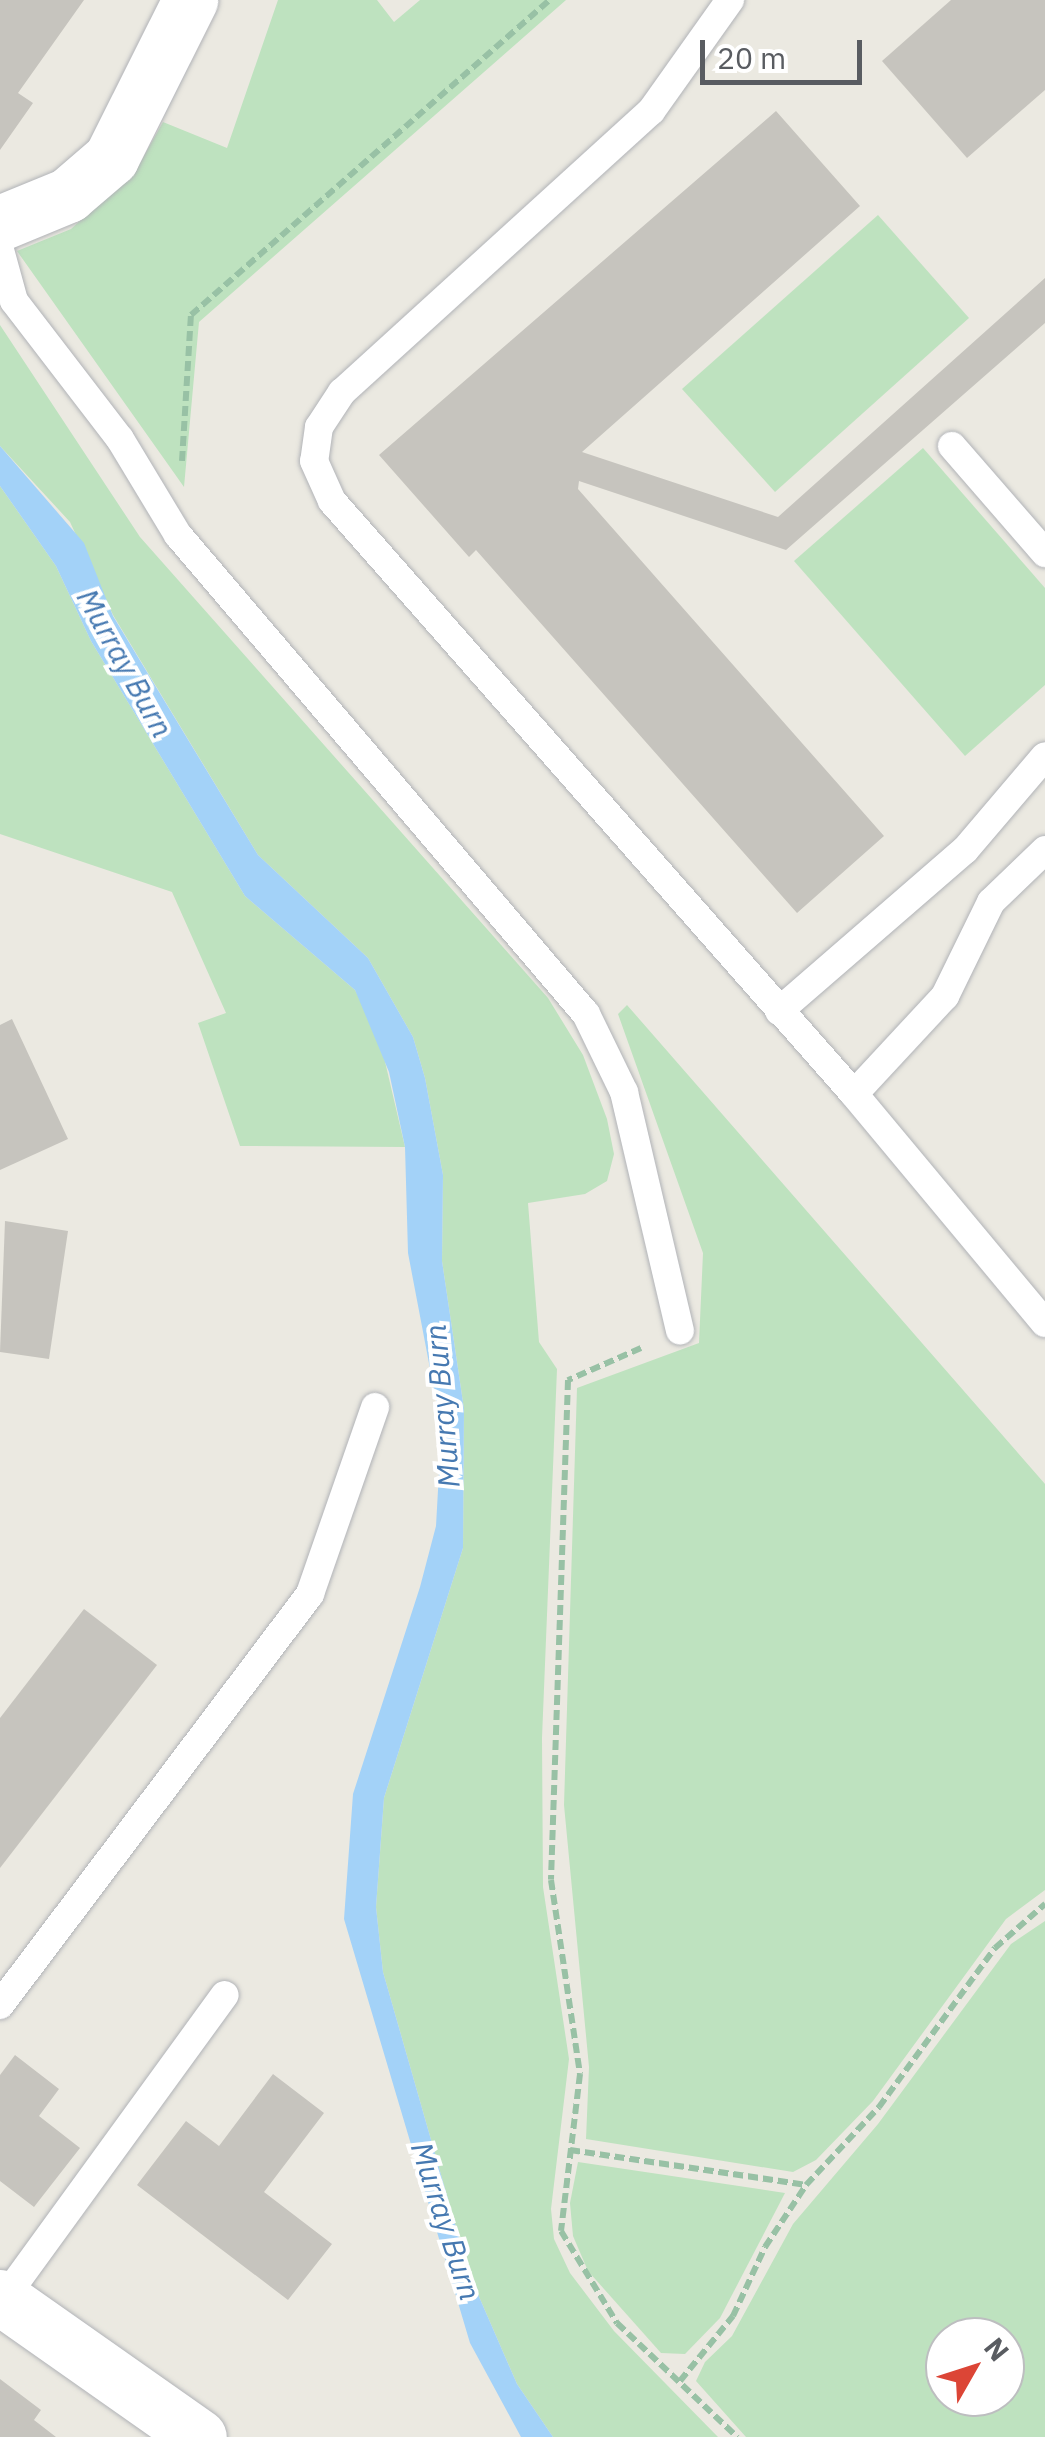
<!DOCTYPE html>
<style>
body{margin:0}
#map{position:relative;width:1045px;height:2437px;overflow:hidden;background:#ebe9e1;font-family:"IBM Plex Sans",sans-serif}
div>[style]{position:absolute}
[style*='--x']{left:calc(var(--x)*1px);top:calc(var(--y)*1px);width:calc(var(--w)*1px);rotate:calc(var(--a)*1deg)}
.green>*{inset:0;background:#bee2bf}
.water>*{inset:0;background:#a3d2f8}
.building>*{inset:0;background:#c6c4be}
.path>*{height:6px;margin-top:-3px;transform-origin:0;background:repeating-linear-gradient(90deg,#98c1a5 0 10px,transparent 0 15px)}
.roads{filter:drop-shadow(0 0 2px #b1b3b7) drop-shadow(0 0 2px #b1b3b7)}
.lane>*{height:28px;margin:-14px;padding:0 14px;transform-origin:14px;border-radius:14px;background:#fff}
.street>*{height:55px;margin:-27.5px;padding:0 27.5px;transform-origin:27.5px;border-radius:27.5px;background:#fff}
.secondary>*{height:55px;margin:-27.5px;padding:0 27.5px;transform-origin:27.5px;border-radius:27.5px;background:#fff}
span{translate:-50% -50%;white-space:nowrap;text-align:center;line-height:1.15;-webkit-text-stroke:8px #fff;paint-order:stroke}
.water-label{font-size:30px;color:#4679b1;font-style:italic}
.north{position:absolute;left:925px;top:2317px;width:100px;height:100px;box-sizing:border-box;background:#fff;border:2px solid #bdbec0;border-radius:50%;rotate:51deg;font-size:28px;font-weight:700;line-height:40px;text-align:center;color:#595c61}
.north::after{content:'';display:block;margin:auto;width:35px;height:45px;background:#dc4536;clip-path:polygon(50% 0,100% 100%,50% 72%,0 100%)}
.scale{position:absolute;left:700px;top:40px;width:162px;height:45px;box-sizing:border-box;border:5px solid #595c61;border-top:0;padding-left:12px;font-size:30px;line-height:35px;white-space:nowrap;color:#595c61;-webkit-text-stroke:8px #fff;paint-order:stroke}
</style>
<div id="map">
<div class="green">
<i style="clip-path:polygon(278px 0,377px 0,394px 22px,420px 0,566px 0,199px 322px,184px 487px,17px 251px,71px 229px,136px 170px,163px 122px,227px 148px)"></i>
<i style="clip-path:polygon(878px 215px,969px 318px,775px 492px,682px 389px)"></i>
<i style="clip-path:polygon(0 325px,140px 537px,548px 998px,583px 1055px,607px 1119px,614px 1154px,607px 1181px,585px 1194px,528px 1203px,539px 1342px,557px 1369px,542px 1738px,543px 1887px,569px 2059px,551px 2209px,554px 2239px,570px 2273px,614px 2331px,718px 2437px,553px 2437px,517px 2384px,470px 2276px,383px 1972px,376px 1907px,384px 1798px,463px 1548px,464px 1409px,442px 1261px,443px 1175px,425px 1078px,413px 1037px,368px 958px,258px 855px,113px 615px,70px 522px,0 446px)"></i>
<i style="clip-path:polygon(923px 448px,1045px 588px,1045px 685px,965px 756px,794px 561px)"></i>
<i style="clip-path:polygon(0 486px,56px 566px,91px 641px,245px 896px,355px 990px,379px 1036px,405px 1147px,240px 1146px,198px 1023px,226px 1013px,172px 892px,0 834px)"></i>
<i style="clip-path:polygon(627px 1005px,1045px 1484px,1045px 1890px,1006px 1919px,873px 2101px,816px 2160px,793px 2172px,586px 2139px,589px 2067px,564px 1805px,577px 1388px,699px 1343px,703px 1253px,618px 1014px)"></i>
<i style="clip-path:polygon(evenodd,1045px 1921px,1045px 2437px,746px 2437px,696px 2381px,705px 2362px,732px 2336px,793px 2224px,878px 2124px,1011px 1944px,1045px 1921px,945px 2337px,1005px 2337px,1005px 2397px,945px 2397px,945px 2337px)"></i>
<i style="clip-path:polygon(578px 2162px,785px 2193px,720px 2318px,685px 2354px,661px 2353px,588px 2271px,573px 2236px,570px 2203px)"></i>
</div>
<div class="water">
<i style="clip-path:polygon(0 446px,84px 543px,113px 616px,258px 855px,368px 958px,413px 1037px,425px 1078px,443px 1175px,442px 1261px,464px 1409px,463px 1548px,384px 1798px,376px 1907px,383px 1972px,470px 2276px,517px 2384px,553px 2437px,521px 2437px,470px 2343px,344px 1919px,353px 1794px,420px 1587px,436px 1526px,439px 1472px,436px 1400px,408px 1253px,405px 1147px,389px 1072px,355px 990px,245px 896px,91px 641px,56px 566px,0 486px)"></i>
</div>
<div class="building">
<i style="clip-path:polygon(0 0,84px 0,18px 93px,33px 103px,0 150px)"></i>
<i style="clip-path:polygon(951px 0,1045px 0,1045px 90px,967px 158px,882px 61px)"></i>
<i style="clip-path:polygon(776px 111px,860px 206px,582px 452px,778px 517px,1045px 278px,1045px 323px,786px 550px,579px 481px,578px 489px,884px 836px,797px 913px,476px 550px,469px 557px,379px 455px)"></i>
<i style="clip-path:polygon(12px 1019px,68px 1139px,0 1170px,0 1025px)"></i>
<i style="clip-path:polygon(5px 1221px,68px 1231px,49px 1359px,0 1352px)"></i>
<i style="clip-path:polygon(84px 1609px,157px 1665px,0 1868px,0 1718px)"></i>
<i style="clip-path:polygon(15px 2055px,59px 2089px,39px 2116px,80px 2148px,34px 2207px,0 2181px,0 2075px)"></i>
<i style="clip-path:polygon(273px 2074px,324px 2113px,264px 2192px,332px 2244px,288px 2300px,137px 2185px,186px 2121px,219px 2146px)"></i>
<i style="clip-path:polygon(0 2379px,41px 2410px,34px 2420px,56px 2437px,0 2437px)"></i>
</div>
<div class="path">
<i style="--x:182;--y:461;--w:146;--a:-86.5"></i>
<i style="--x:191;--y:315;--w:478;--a:-41.3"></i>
<i style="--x:641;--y:1348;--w:80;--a:156.3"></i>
<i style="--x:568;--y:1380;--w:500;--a:91.95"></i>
<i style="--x:551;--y:1880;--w:196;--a:81.5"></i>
<i style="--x:580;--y:2074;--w:158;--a:96.9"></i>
<i style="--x:561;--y:2231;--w:108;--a:58.7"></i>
<i style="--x:617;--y:2323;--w:166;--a:43.5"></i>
<i style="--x:570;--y:2150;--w:239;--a:8.4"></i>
<i style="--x:680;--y:2381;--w:84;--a:-50.8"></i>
<i style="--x:733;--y:2316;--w:76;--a:-65.1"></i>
<i style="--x:765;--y:2247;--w:74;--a:-56.5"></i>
<i style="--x:806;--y:2185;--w:107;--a:-46.9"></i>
<i style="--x:879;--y:2107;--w:197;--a:-53.9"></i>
<i style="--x:995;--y:1948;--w:67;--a:-41.3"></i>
</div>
<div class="roads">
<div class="lane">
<i style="--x:730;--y:0;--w:136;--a:125.4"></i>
<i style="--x:651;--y:111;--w:418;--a:137.7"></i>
<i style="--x:342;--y:392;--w:42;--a:123.3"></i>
<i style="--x:319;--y:427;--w:34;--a:98"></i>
<i style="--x:314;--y:461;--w:44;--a:65.8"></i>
<i style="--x:332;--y:501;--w:790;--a:48.64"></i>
<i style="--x:854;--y:1094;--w:298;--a:50.2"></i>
<i style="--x:0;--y:250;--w:53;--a:74.6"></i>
<i style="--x:14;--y:301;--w:174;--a:52.5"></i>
<i style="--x:120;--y:439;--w:112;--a:58.9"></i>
<i style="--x:178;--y:535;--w:629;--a:49.58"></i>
<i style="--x:586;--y:1014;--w:87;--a:64"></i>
<i style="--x:624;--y:1092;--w:245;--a:76.8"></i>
<i style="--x:952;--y:446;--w:142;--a:49"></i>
<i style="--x:779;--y:1011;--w:246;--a:-40.9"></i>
<i style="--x:965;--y:850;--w:123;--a:-49.6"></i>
<i style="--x:854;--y:1094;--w:134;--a:-47.1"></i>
<i style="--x:945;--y:996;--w:105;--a:-63.9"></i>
<i style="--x:991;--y:902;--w:75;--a:-43.9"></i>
<i style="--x:0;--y:2005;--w:515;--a:-52.97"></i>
<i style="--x:310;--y:1594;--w:198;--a:-70.8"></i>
<i style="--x:3;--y:2300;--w:377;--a:-54"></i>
</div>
<div class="street">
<i style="--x:0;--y:223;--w:74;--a:-22.4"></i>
<i style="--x:68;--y:195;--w:57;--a:-40.7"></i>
<i style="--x:111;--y:158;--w:177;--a:-63.4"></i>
</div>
<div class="secondary">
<i style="--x:0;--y:2297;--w:243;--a:35.1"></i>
</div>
</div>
<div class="water-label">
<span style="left:125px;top:663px;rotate:61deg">Murray Burn</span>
<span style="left:442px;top:1406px;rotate:-95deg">Murray Burn</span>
<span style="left:446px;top:2221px;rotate:72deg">Murray Burn</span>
</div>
<div class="north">N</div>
<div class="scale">20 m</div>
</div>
